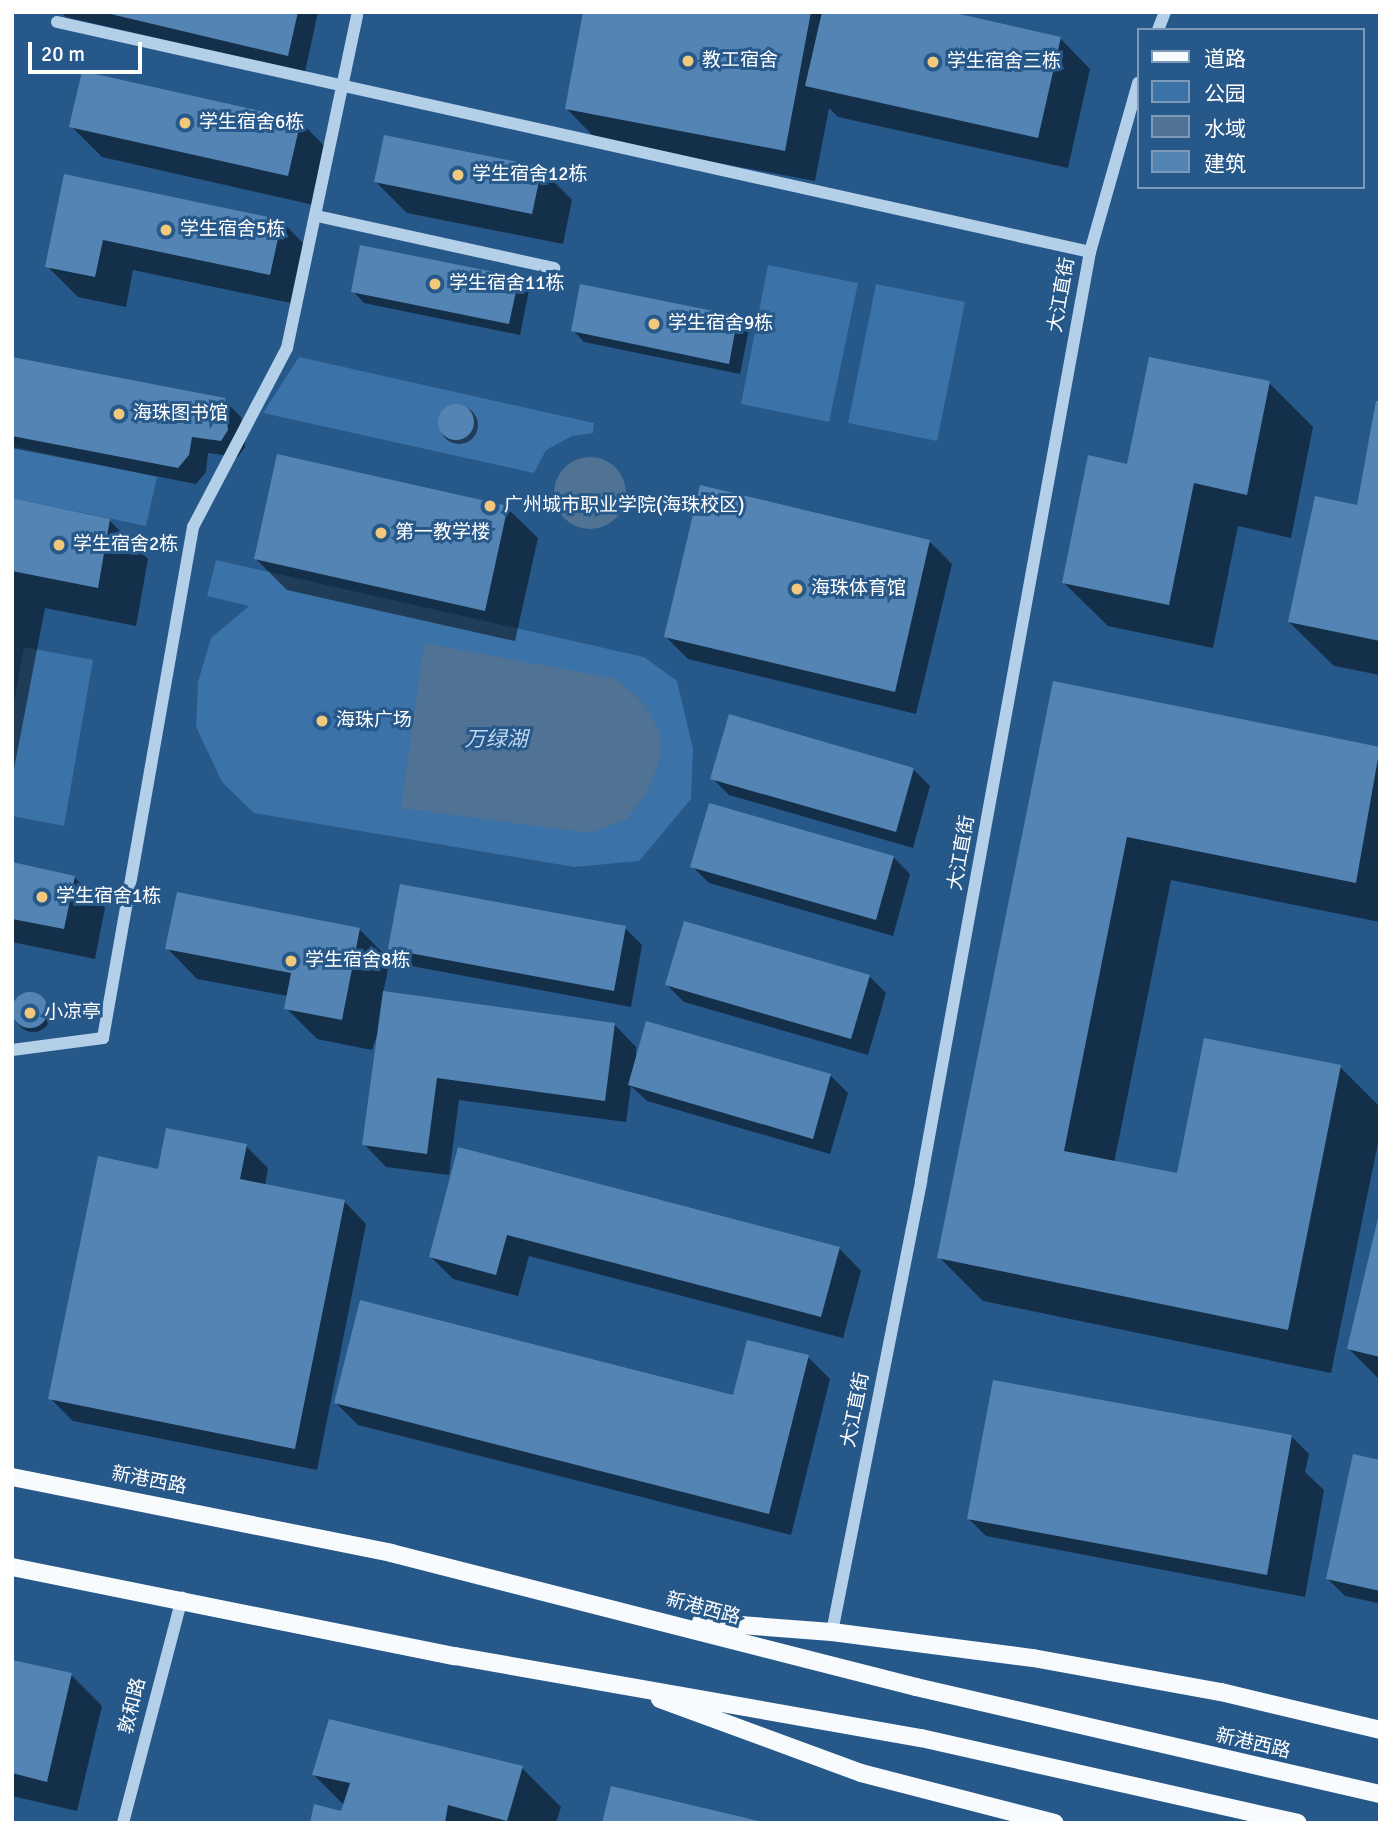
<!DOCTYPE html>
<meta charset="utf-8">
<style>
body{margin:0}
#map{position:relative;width:1392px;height:1835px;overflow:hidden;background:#27588a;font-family:Signika,"Noto Sans SC",sans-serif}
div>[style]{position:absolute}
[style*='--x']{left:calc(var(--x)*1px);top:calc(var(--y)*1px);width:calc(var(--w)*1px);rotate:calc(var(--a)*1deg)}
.green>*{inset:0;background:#3b72a7}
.water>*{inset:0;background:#507295}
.round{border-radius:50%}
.shadow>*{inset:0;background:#0007}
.building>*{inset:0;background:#5384b3}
.minor>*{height:12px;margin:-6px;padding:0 6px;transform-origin:6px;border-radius:6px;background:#b4d0e9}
.major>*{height:18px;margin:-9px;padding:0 9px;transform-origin:9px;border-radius:9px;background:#f8fbfe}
.dots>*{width:19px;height:19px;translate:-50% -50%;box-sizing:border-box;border:4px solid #27588a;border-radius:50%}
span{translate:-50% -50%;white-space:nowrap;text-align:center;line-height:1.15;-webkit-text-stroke:6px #27588a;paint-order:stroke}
.poi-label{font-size:19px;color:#fff}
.left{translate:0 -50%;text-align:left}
.street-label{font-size:19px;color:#fff}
.water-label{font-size:21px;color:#c0d9f1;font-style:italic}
.frame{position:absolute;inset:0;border:14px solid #fff;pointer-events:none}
.legend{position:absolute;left:1137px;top:28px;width:228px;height:161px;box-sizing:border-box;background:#27588a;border:2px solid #7d9bb9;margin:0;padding:9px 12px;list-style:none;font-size:21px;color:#fff}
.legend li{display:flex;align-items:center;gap:14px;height:35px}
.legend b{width:35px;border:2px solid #7d9bb9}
.scale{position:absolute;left:28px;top:42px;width:114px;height:32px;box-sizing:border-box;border:4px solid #fff;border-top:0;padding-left:9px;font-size:21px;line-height:24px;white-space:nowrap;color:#fff;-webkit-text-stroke:5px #27588a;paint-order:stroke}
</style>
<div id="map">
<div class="green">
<i style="clip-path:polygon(768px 265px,858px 283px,829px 422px,741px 404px)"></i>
<i style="clip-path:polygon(876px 284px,965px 302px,937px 441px,848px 423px)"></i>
<i style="clip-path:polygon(299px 357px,594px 423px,593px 433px,572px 436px,546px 450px,534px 473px,263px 413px)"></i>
<i style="clip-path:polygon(12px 446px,157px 477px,146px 526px,12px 498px)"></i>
<i style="clip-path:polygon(216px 560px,644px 657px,677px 681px,693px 749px,691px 799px,639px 861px,574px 867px,254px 813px,222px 782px,196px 727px,198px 682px,211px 638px,249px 606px,207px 596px)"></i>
<i style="clip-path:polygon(24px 647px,93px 660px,64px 826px,12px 816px,12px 714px)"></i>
</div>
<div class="water">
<i class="round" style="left:554px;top:457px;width:72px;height:72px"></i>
<i style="clip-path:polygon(424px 643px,617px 679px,644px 704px,660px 733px,661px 756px,647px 793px,626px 820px,589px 833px,401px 808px)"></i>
</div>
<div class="shadow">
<i style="clip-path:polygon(61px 12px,318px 12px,305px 72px,66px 17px)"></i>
<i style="clip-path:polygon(585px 12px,943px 12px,1060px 38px,1090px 69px,1068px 168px,838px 117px,829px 108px,815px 181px,597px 140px,567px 109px)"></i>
<i style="clip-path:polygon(300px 121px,330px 152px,318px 206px,102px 157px,71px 126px)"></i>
<i style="clip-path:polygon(541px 169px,572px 200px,563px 244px,407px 213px,376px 182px)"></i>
<i style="clip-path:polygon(65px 176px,281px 221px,312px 252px,300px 305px,133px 270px,126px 307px,78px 297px,47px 266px)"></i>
<i style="clip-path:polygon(518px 279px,529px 290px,520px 335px,364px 303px,353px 291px)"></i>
<i style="clip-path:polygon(737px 318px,749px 329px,740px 374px,584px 342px,573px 330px)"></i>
<i style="clip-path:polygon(12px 359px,224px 400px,241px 417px,245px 447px,238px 457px,208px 453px,206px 472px,196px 484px,12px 448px)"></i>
<i style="clip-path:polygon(1269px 383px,1313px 427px,1291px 538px,1238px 526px,1213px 648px,1108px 626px,1063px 582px,1128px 466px)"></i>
<i style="clip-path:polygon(1380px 403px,1380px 675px,1334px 666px,1289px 622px,1359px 507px)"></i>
<i class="round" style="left:440px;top:406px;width:38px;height:38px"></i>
<i style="clip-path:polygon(12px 500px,110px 521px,148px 559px,136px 626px,45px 608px,12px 779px)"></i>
<i style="clip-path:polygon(507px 508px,538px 538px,515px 641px,287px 590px,256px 559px)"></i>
<i style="clip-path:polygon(930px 542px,952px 564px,916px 714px,688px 659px,666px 637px)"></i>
<i style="clip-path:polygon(1055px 683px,1380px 749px,1380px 922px,1171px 880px,1114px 1163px,1178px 1175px,1340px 1067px,1380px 1107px,1380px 1133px,1331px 1373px,983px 1301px,939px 1257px)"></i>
<i style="clip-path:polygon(913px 769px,930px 786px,913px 848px,729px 795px,712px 778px)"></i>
<i style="clip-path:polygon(893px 857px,910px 874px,893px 936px,709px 883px,692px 866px)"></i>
<i style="clip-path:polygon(12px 864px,74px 877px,105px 908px,95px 959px,12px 942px)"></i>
<i style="clip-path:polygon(625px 928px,642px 945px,631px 1007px,406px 965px,389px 948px)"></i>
<i style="clip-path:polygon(359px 929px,390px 960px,383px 993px,614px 1024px,636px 1047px,636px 1060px,647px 1023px,831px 1076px,848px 1093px,830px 1154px,647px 1101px,631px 1086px,626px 1122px,459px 1100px,449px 1175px,386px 1167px,364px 1144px,380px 1026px,372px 1050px,317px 1039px,286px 1008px,288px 996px,197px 979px,167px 948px)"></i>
<i style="clip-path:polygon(869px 976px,886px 993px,868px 1055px,684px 1002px,667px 985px)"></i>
<i class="round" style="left:15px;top:996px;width:36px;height:36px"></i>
<i style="clip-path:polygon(246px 1146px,268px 1168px,265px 1186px,344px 1201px,366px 1224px,317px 1470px,73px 1421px,50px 1398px,160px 1171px)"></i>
<i style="clip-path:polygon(459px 1149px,839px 1248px,861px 1271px,843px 1338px,529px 1256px,518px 1296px,453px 1279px,431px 1257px)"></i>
<i style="clip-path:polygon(1380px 1217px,1380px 1380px,1349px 1349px)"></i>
<i style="clip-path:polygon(808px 1357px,830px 1379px,791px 1535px,358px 1425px,336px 1403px,734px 1397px)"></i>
<i style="clip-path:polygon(1292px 1437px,1309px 1454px,1305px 1472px,1324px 1490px,1305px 1597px,986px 1536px,969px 1519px)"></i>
<i style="clip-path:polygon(1380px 1462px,1380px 1601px,1378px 1603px,1345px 1596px,1328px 1579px)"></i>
<i style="clip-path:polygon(12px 1661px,71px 1675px,102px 1706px,77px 1811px,12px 1796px)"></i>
<i style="clip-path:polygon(522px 1768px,561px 1807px,556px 1823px,311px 1823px,342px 1813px,345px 1806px,314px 1775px)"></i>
</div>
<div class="building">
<i style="clip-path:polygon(102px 12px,298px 12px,288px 56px)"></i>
<i style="clip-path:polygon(583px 12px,811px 12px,785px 151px,565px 109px)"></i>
<i style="clip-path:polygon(822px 12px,951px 12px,1061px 37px,1038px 138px,805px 86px)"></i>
<i style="clip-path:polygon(82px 71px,301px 120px,288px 176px,69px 127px)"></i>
<i style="clip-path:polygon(384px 135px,542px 167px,532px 214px,374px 182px)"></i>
<i style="clip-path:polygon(64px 174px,282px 220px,270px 275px,103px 240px,95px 277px,45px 267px)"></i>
<i style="clip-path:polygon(360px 245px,519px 277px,509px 324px,351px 292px)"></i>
<i style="clip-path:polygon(580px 284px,738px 316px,729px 364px,571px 331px)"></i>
<i style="clip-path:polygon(12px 357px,225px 398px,228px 430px,221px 441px,192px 437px,189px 455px,178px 468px,12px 436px)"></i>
<i style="clip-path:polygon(1149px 357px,1270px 381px,1247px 495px,1194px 483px,1169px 605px,1062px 583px,1088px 455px,1127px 464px)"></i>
<i style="clip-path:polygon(1376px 401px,1380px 401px,1380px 641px,1288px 622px,1315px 496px,1357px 505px)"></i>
<i class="round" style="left:438px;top:404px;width:36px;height:36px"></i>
<i style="clip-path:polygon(277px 454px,508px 506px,485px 611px,254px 559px)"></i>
<i style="clip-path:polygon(700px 485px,930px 540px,895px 692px,664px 637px)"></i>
<i style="clip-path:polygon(12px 498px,110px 519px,98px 588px,12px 571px)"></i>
<i style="clip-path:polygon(1053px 681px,1380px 747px,1356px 883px,1127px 837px,1064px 1151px,1177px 1173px,1204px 1038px,1341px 1065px,1288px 1330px,937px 1258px)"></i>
<i style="clip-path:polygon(729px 714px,914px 768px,896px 832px,710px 779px)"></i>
<i style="clip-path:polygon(709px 803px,894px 856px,876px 920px,690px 867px)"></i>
<i style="clip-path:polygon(12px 862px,75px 876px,64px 929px,12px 919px)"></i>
<i style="clip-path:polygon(400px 884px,626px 926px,614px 991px,388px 949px)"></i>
<i style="clip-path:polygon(177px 892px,360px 928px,342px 1020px,284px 1009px,291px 973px,165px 949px)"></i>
<i style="clip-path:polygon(684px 921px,870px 975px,851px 1039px,665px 985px)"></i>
<i style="clip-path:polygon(383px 991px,615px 1023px,605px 1101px,437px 1078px,427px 1154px,362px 1145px)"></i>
<i class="round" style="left:12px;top:992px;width:36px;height:36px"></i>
<i style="clip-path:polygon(646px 1021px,831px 1074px,813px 1139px,628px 1085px)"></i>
<i style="clip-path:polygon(166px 1128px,247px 1144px,240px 1179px,345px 1200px,295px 1449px,48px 1399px,98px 1156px,158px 1169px)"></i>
<i style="clip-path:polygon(458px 1147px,840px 1247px,821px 1317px,507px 1235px,496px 1275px,429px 1257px)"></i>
<i style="clip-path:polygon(1379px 1214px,1380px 1214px,1380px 1357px,1347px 1349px)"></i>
<i style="clip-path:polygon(360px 1300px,733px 1395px,747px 1340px,809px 1355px,769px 1514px,334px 1403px)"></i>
<i style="clip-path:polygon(993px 1380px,1292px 1435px,1267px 1575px,967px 1519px)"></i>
<i style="clip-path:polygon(1353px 1454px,1380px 1460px,1380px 1591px,1326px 1579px)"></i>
<i style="clip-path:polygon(12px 1660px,72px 1673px,47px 1782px,12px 1773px)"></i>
<i style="clip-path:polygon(329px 1719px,523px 1766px,507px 1821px,448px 1805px,445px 1823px,310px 1823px,314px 1804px,341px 1811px,350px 1783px,312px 1775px)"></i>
<i style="clip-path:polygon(611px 1786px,763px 1822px,763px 1823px,602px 1823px)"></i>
</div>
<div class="minor">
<i style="--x:57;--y:22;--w:1058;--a:12.55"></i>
<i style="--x:1158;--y:30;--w:19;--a:-69"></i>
<i style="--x:317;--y:216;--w:243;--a:12.4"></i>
<i style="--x:12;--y:1050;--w:92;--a:-7.5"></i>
<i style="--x:103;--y:1038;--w:519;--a:-80.01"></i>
<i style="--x:193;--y:527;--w:202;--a:-62.3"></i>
<i style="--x:287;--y:348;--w:340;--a:-78.1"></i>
<i style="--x:832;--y:1632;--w:460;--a:-78.8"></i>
<i style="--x:921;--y:1181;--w:944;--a:-79.69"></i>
<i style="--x:1090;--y:252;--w:176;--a:-74.1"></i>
<i style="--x:123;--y:1823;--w:233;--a:-75.3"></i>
</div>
<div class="major">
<i style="--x:12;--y:1477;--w:387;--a:11.3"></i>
<i style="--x:391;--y:1553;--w:542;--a:14.32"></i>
<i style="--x:916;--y:1687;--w:476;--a:13"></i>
<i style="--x:12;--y:1567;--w:452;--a:11.4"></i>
<i style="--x:455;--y:1656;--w:473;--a:10"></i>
<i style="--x:921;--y:1738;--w:386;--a:12.7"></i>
<i style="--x:701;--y:1622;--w:131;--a:4.4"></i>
<i style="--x:832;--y:1632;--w:203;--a:7.4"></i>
<i style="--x:1033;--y:1658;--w:191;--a:10.3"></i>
<i style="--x:1221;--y:1692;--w:163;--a:13.4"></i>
<i style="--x:660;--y:1699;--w:214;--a:20.2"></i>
<i style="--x:861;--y:1773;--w:200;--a:14.5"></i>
</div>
<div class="dots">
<i style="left:688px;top:61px;background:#f2c87a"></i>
<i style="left:933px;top:62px;background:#f2c87a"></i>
<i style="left:185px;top:123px;background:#f2c87a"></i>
<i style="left:458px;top:175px;background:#f2c87a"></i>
<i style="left:166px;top:230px;background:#f2c87a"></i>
<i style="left:435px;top:284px;background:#f2c87a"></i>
<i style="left:654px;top:324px;background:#f2c87a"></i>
<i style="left:119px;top:414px;background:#f2c87a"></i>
<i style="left:490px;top:506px;background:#f2c87a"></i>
<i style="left:381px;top:533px;background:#f2c87a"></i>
<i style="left:59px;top:545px;background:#f2c87a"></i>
<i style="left:797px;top:589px;background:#f2c87a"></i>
<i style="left:322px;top:721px;background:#f2c87a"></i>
<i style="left:42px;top:897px;background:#f2c87a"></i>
<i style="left:291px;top:961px;background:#f2c87a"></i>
<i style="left:30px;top:1013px;background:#f2c87a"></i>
</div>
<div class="poi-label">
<span class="left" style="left:702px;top:61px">教工宿舍</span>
<span class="left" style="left:947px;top:62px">学生宿舍三栋</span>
<span class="left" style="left:199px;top:123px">学生宿舍6栋</span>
<span class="left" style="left:472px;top:175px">学生宿舍12栋</span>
<span class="left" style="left:180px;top:230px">学生宿舍5栋</span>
<span class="left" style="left:449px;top:284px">学生宿舍11栋</span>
<span class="left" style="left:668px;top:324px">学生宿舍9栋</span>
<span class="left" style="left:133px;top:414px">海珠图书馆</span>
<span class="left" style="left:504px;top:506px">广州城市职业学院(海珠校区)</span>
<span class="left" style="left:395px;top:533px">第一教学楼</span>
<span class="left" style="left:73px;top:545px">学生宿舍2栋</span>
<span class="left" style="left:811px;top:589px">海珠体育馆</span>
<span class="left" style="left:336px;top:721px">海珠广场</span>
<span class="left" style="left:56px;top:897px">学生宿舍1栋</span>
<span class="left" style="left:305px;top:961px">学生宿舍8栋</span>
<span class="left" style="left:44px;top:1013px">小凉亭</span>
</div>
<div class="street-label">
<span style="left:1062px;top:295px;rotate:-80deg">大江直街</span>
<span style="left:962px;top:853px;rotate:-80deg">大江直街</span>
<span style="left:856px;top:1410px;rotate:-79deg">大江直街</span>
<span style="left:149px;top:1481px;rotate:11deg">新港西路</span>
<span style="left:703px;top:1609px;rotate:15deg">新港西路</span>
<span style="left:133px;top:1706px;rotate:-76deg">敦和路</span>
<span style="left:1253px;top:1744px;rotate:13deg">新港西路</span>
</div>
<div class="water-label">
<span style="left:496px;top:739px">万绿湖</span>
</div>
<div class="frame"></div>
<ul class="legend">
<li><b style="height:9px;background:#f8fbfe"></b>道路</li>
<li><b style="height:19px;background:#3b72a7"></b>公园</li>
<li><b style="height:19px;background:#507295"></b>水域</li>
<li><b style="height:19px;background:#5384b3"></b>建筑</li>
</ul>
<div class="scale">20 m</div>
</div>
